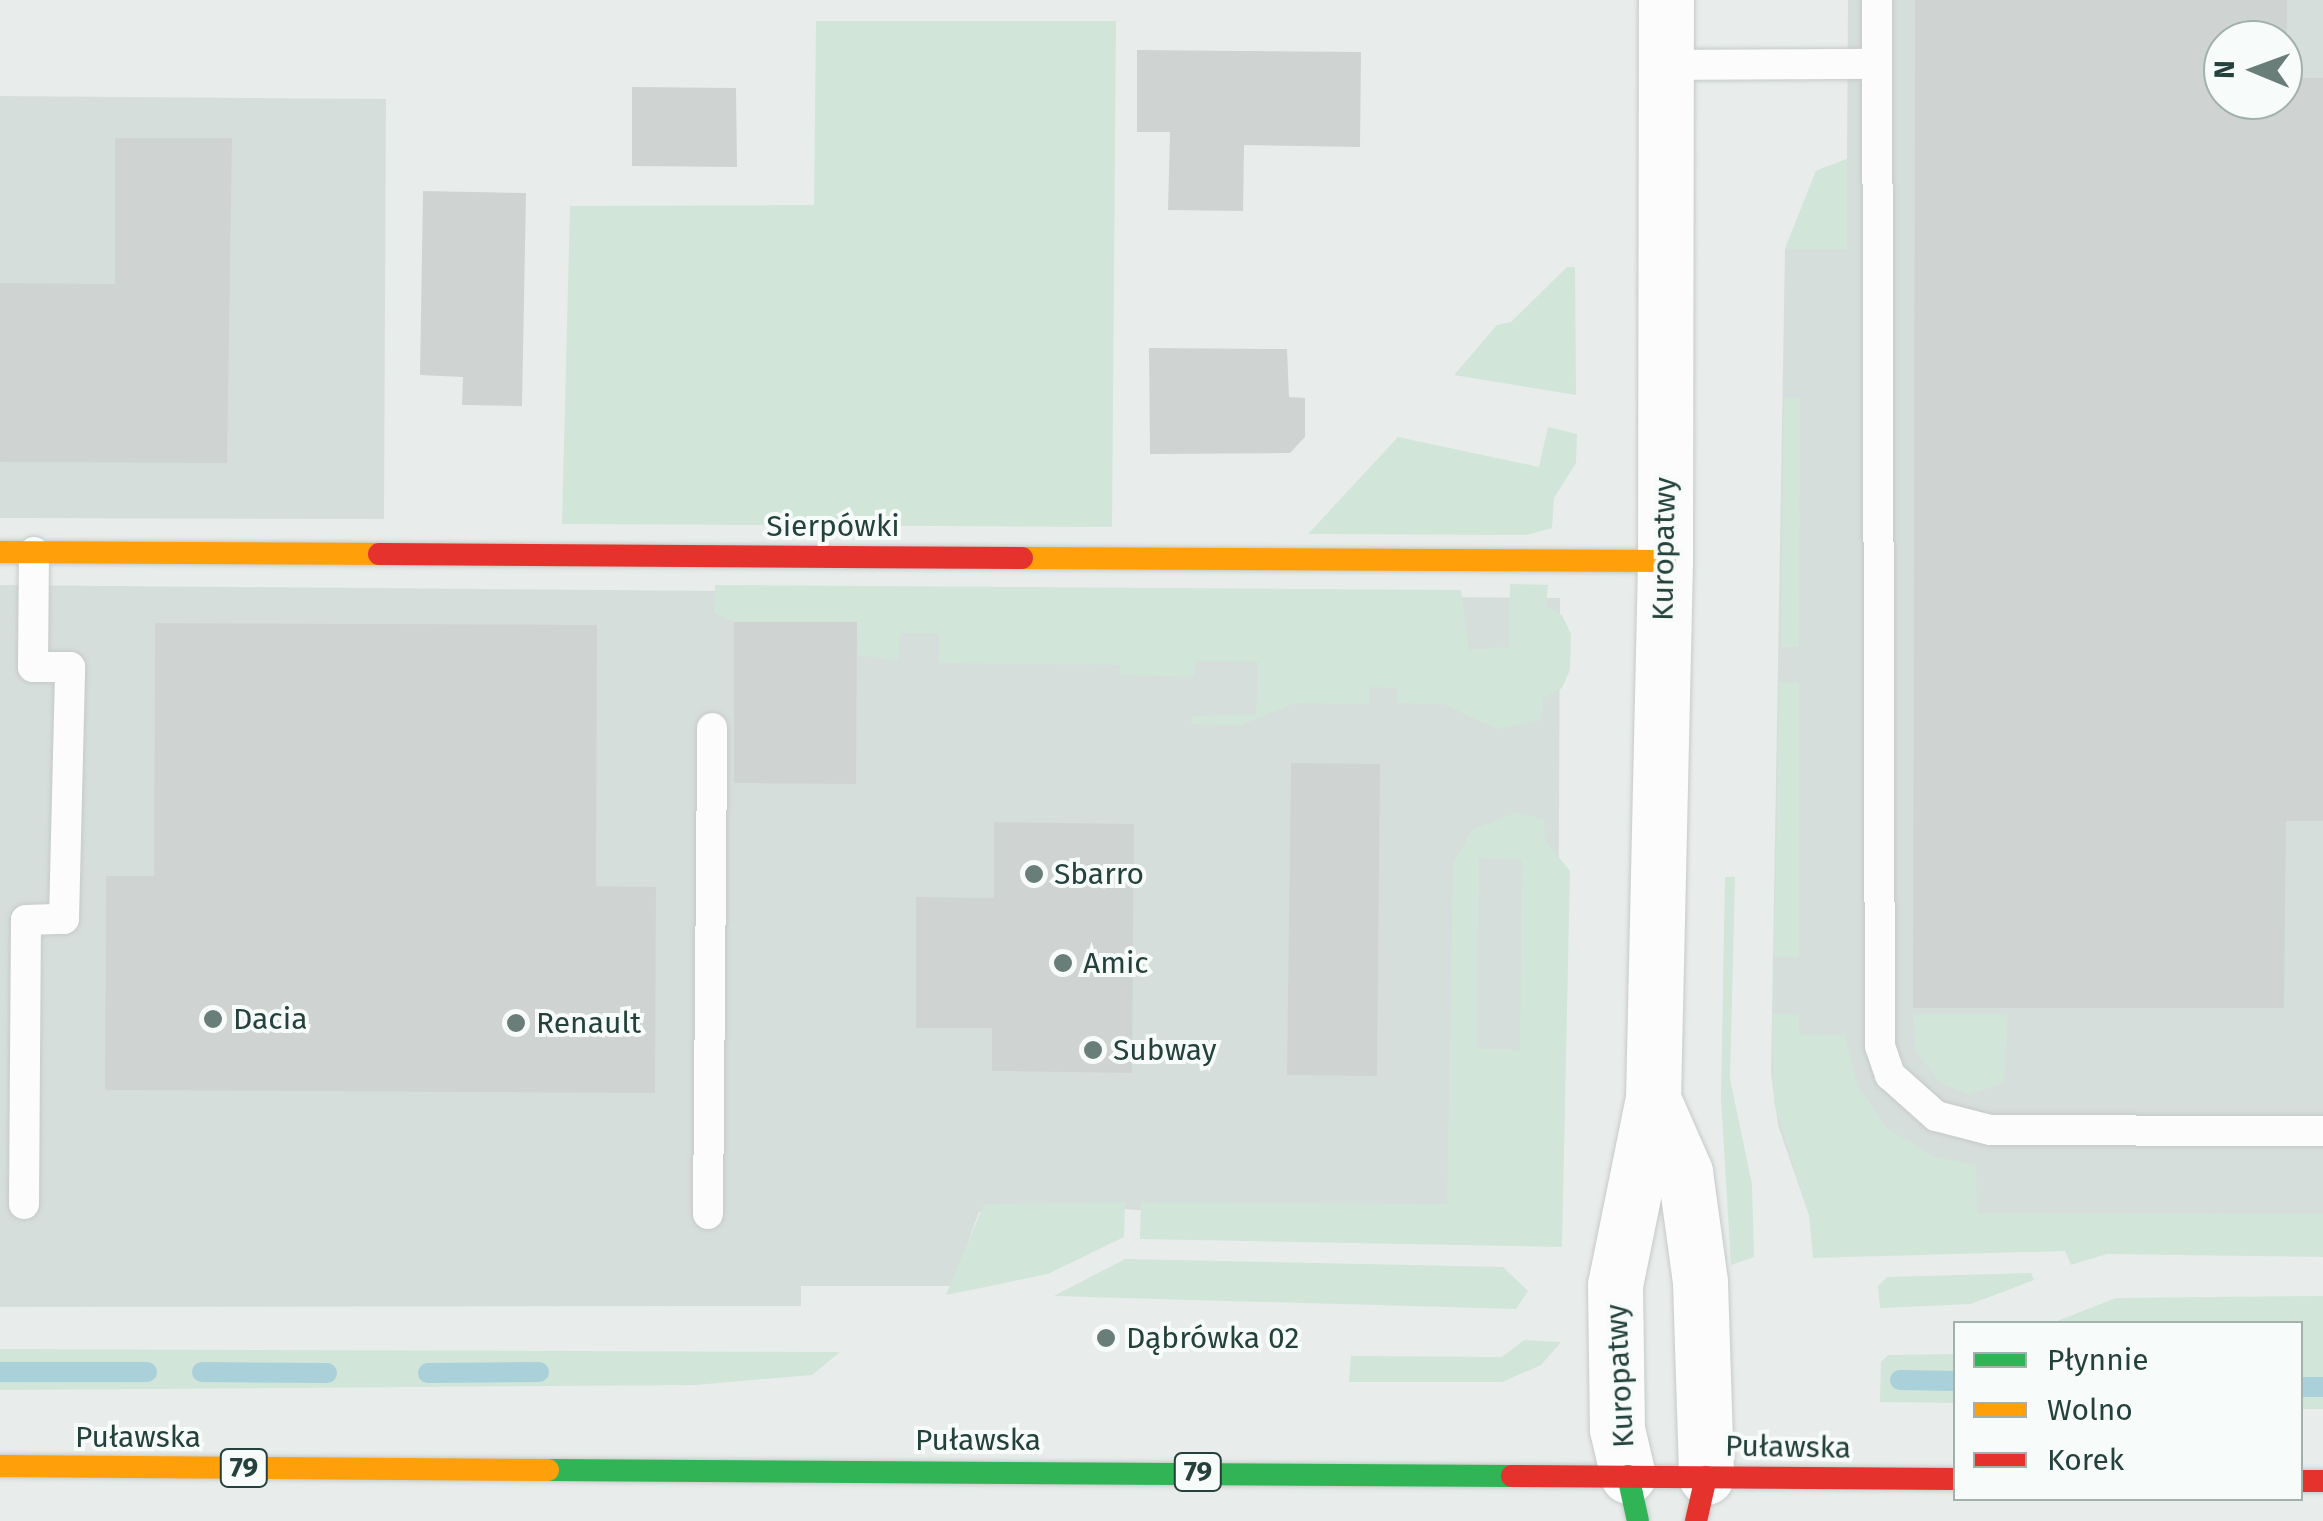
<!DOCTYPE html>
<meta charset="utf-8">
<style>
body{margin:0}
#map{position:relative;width:2323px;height:1521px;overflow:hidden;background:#e8edeb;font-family:"Fira Sans",sans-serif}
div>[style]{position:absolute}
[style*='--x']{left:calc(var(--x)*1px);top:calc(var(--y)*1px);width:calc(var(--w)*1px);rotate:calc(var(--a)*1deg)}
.built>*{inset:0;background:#d6dedb}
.green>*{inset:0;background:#d1e5d9}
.stream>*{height:20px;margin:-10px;padding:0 10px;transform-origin:10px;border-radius:10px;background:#aad0da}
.building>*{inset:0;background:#cfd4d2}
.roads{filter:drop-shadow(0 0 2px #c5cac8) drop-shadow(0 0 2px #c5cac8)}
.lane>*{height:30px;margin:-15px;padding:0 15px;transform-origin:15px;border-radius:15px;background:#fcfcfc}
.street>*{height:55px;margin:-27.5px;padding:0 27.5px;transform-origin:27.5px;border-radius:27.5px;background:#fcfcfc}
.fast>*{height:22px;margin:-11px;padding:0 11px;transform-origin:11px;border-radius:11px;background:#30b455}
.slow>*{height:22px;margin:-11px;padding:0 11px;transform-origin:11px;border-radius:11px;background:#ff9f0a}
.jam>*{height:22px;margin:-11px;padding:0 11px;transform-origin:11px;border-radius:11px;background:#e5322d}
.dots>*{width:28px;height:28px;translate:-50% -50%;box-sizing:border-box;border:5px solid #f7fbf9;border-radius:50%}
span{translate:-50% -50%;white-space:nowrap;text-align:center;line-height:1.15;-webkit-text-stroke:8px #f7fbf9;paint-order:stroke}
.shield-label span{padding:2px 8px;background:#f7fbf9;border:2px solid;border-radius:8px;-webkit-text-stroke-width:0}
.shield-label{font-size:28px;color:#24413b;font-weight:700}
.street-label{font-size:30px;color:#24413b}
.poi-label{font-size:30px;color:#24413b}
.left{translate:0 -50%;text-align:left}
.legend{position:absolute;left:1953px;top:1321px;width:350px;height:180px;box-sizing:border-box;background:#f7fbf9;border:2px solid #a3b1ad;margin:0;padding:12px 18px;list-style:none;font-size:30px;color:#24413b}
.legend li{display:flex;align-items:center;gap:20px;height:50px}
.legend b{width:50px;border:2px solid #a3b1ad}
.north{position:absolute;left:2203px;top:20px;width:100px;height:100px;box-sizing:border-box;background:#f7fbf9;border:2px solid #a3b1ad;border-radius:50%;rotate:271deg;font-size:28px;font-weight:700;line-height:40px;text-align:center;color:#24413b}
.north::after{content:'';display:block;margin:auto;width:35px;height:45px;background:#697d79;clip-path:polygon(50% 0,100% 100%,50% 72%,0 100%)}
</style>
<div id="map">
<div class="built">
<i style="clip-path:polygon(evenodd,1848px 0,2323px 0,2323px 1214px,1809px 1215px,1778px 1125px,1771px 1073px,1785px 249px,1816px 171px,1847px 159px,1848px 0,2223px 40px,2283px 40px,2283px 100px,2223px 100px,2223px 40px)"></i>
<i style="clip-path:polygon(0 96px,386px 99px,384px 519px,0 518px)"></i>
<i style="clip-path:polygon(0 585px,1560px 598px,1557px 1243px,1124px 1209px,979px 1212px,952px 1286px,801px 1286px,801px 1306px,0 1307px)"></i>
</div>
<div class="green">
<i style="clip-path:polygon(816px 21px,1116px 21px,1112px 527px,562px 524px,570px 206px,814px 205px)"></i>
<i style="clip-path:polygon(1847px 159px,1847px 249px,1785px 249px,1816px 171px)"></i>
<i style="clip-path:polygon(1567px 267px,1575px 267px,1576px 395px,1454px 375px,1497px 325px,1511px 322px)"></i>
<i style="clip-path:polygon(1784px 398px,1800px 398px,1799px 647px,1781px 647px)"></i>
<i style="clip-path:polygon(1548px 427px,1577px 434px,1576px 463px,1554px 498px,1552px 528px,1527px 535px,1308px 534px,1398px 437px,1539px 467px)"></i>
<i style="clip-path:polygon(1510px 584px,1548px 585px,1546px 606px,1562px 615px,1571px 634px,1570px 670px,1562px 688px,1543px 698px,1542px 720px,1498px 729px,1443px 704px,1397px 703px,1397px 688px,1370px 687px,1369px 704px,1295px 703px,1239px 726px,1191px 724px,1192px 716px,1256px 714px,1258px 662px,1195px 661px,1194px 677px,1121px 675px,1120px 665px,939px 663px,939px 634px,900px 633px,898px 661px,858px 655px,856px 622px,734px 622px,714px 612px,715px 585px,1461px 590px,1469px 650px,1509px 647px)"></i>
<i style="clip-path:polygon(1780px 682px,1799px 683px,1799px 957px,1774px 957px)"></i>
<i style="clip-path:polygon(evenodd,1516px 813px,1544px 819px,1545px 840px,1570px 871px,1562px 1247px,1140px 1239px,1141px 1202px,1447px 1204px,1453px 863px,1473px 829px,1516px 813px,1479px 858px,1522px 859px,1520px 1050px,1477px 1049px,1479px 858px)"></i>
<i style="clip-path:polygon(1725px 877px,1735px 877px,1730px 1079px,1752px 1184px,1754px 1257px,1731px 1265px,1721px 1098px)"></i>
<i style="clip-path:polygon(1772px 1014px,1799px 1014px,1799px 1034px,1845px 1035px,1858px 1087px,1887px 1128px,1932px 1156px,1976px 1165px,1977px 1213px,2323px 1214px,2323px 1257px,2107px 1254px,2071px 1265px,2065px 1251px,1813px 1258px,1809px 1215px,1774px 1103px)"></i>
<i style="clip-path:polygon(1913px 1014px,2008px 1014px,2004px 1083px,1969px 1094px,1940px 1083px,1916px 1051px)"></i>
<i style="clip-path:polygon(1125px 1202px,1124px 1237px,1048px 1274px,946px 1295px,984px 1204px)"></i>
<i style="clip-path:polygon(1125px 1259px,1503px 1267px,1528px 1291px,1516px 1309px,1054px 1296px)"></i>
<i style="clip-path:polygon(2031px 1273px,2034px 1280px,1971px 1304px,1880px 1308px,1878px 1286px,1887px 1277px)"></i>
<i style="clip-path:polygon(2323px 1296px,2323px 1409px,2301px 1409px,2300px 1324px,2052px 1323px,2116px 1298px)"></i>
<i style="clip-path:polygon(1524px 1340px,1561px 1342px,1541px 1365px,1502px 1382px,1349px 1382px,1351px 1356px,1502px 1357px)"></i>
<i style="clip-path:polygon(0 1349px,840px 1352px,812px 1375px,695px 1385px,0 1390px)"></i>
<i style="clip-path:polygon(1955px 1354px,1955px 1403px,1880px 1402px,1881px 1362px,1888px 1355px)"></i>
</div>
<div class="stream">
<i style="--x:0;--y:1372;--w:147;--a:0"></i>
<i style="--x:202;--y:1372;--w:125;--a:0.5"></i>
<i style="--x:428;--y:1373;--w:111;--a:-0.5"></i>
<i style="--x:1900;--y:1380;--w:56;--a:1"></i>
<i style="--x:2300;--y:1387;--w:23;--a:0"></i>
</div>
<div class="building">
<i style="clip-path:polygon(evenodd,1915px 0,2287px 0,2287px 78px,2323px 78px,2323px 821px,2286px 821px,2284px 1008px,1913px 1008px,1915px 0,2223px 40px,2283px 40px,2283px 100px,2223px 100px,2223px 40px)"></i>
<i style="clip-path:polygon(1137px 50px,1361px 52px,1360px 147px,1244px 145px,1243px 211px,1168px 210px,1170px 132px,1137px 132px)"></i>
<i style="clip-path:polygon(632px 87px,736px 88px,737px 167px,632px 166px)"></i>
<i style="clip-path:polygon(115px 138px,232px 138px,227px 463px,0 462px,0 283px,115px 284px)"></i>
<i style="clip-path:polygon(423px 191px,526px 193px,522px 406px,462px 405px,463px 377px,420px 375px)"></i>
<i style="clip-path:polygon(1149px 348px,1287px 349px,1289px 397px,1305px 398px,1305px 437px,1290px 453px,1150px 454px)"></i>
<i style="clip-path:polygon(734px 622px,857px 622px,856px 784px,734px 783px)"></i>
<i style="clip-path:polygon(155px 623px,597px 625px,596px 886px,656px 887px,655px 1093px,105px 1090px,106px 876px,154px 876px)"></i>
<i style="clip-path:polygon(1291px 763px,1380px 764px,1377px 1076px,1287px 1075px)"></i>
<i style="clip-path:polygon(994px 822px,1134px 824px,1132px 1073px,992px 1071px,992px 1028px,916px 1028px,916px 897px,994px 898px)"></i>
</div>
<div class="roads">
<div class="lane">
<i style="--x:1877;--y:0;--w:1046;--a:89.84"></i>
<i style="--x:1880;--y:1046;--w:31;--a:71"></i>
<i style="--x:1890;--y:1075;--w:62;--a:41.7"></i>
<i style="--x:1936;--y:1116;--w:56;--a:14.5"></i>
<i style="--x:1990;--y:1130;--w:333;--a:0.2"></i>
<i style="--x:1666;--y:65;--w:211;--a:-0.3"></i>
<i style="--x:24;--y:1204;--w:284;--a:-89.6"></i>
<i style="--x:26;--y:920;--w:38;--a:-2"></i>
<i style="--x:64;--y:919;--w:252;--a:-88.6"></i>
<i style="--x:70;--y:667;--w:37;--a:180"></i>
<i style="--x:33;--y:667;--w:115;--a:-89.5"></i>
<i style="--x:708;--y:1214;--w:486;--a:-89.5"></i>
</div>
<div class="street">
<i style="--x:1653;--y:1099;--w:80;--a:66.3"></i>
<i style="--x:1685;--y:1172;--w:111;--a:82.2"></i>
<i style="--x:1700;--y:1282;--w:195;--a:88.2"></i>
<i style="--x:1628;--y:1476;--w:48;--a:-103.2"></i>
<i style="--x:1617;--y:1429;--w:144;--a:-90.8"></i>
<i style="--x:1615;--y:1285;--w:190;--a:-78.5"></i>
<i style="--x:1653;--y:1099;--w:538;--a:-88.72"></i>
<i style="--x:1665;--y:561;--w:561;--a:-89.9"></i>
</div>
<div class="fast">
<i style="--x:548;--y:1470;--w:964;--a:0.36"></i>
<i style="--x:1628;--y:1476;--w:46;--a:77.5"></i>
</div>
<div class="slow">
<i style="--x:0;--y:552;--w:379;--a:0.3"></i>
<i style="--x:1022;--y:558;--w:643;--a:0.27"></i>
<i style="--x:0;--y:1466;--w:548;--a:0.42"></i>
</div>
<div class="jam">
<i style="--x:379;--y:554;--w:643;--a:0.36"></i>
<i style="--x:1512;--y:1476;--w:444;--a:0.4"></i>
<i style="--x:2300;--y:1481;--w:23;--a:0"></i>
<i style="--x:1696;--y:1521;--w:45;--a:-77.2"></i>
</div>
</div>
<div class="dots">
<i style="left:1034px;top:874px;background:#697d79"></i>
<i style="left:1063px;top:963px;background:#697d79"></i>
<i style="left:213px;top:1019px;background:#697d79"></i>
<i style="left:516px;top:1023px;background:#697d79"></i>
<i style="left:1093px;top:1050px;background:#697d79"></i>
<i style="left:1106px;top:1338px;background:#697d79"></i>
</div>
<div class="shield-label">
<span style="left:244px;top:1468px">79</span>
<span style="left:1198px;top:1472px">79</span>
</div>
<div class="street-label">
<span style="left:833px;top:526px">Sierpówki</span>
<span style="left:1664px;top:549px;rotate:-89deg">Kuropatwy</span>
<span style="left:1620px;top:1376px;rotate:-93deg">Kuropatwy</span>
<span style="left:138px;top:1437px">Puławska</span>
<span style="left:978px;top:1440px">Puławska</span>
<span style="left:1788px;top:1447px;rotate:1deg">Puławska</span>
</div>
<div class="poi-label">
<span class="left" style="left:1054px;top:874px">Sbarro</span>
<span class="left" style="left:1083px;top:963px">Amic</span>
<span class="left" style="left:233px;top:1019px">Dacia</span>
<span class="left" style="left:536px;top:1023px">Renault</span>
<span class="left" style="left:1113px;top:1050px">Subway</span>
<span class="left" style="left:1126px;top:1338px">Dąbrówka 02</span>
</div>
<ul class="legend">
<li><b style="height:12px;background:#30b455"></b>Płynnie</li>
<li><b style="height:12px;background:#ff9f0a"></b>Wolno</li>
<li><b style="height:12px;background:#e5322d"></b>Korek</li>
</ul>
<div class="north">N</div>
</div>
